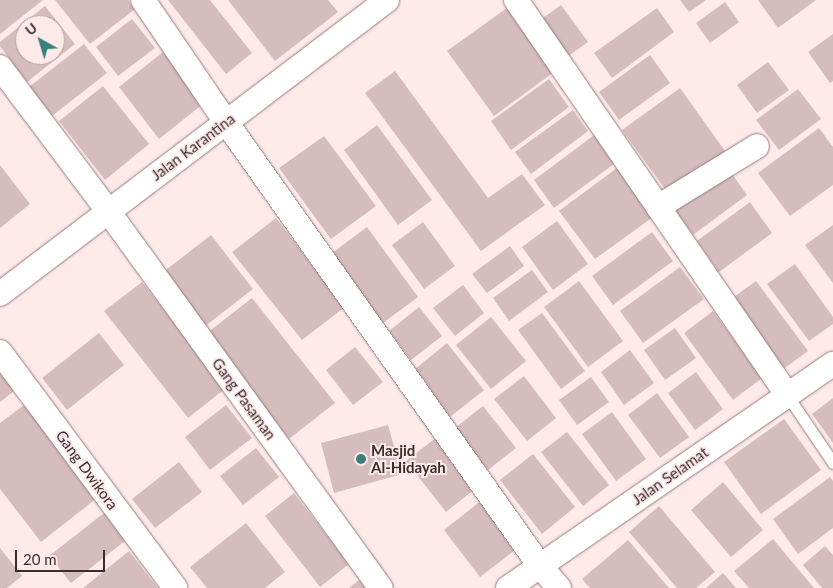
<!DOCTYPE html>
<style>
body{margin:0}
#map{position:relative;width:833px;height:588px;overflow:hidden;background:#feeae9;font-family:Lato,sans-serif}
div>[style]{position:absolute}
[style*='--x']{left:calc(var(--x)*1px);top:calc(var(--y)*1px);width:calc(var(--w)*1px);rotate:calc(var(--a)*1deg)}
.building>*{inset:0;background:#d6bdbd}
.roads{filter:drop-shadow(0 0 1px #947d7c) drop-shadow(0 0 1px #947d7c)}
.lane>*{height:11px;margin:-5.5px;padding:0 5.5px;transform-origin:5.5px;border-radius:5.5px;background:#fff}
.street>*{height:24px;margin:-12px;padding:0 12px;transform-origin:12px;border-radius:12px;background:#fff}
.dots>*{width:14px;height:14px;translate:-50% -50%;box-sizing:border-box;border:2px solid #feeae9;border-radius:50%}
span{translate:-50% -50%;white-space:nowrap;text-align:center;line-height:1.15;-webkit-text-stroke:4px #feeae9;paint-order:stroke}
.street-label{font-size:15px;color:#382e2e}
.poi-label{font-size:15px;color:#382e2e;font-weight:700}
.left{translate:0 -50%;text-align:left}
.north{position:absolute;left:15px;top:15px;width:50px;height:50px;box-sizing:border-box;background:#feeae9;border:1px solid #af9f9e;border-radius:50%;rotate:321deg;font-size:14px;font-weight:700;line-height:20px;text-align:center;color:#382e2e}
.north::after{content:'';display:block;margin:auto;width:18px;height:22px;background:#37807c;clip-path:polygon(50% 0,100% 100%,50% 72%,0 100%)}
.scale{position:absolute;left:15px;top:550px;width:90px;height:22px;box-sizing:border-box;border:2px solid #382e2e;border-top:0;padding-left:6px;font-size:15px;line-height:18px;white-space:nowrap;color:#382e2e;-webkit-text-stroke:4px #feeae9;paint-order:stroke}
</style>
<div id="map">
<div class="building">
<i style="clip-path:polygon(0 0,43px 0,0 34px)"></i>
<i style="clip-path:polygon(55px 0,128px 0,135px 9px,90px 44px)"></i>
<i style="clip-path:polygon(168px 0,210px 0,252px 53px,226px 74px)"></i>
<i style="clip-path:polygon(228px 0,328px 0,338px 12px,275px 61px)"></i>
<i style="clip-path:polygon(680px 0,706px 0,689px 12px)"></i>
<i style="clip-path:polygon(758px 0,816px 0,778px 28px)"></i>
<i style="clip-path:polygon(725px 2px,739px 22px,710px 43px,696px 23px)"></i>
<i style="clip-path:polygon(561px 5px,588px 42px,567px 57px,540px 20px)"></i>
<i style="clip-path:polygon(evenodd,45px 6px,75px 44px,27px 82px,0 46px,0 42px,45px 6px,25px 25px,55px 25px,55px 55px,25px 55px,25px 25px)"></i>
<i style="clip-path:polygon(507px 8px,554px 72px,494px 116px,447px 51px)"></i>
<i style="clip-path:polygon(657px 8px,674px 32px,612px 78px,594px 53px)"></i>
<i style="clip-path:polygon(132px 19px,155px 48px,118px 76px,96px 47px)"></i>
<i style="clip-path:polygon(833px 34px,833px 81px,830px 83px,808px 52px)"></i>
<i style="clip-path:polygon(84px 44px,107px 73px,52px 116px,29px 87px)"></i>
<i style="clip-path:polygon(163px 52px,203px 104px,159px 139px,119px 87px)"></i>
<i style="clip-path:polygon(650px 55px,670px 83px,619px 120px,599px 92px)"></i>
<i style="clip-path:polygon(768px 62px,789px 90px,757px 113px,737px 85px)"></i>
<i style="clip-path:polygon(395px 71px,488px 198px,522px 174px,545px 205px,481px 251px,365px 93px)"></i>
<i style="clip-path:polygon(549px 79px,569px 107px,511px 150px,491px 121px)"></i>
<i style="clip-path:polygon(103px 86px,149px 144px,105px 180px,59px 121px)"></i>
<i style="clip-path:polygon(680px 88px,725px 151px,668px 193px,622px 130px)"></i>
<i style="clip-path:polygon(798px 89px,821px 119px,779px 150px,756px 120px)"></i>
<i style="clip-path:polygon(573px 110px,588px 131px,531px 174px,515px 152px)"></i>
<i style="clip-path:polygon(377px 125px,432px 200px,398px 225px,344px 150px)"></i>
<i style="clip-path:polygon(819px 128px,833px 147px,833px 185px,790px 216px,758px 173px)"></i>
<i style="clip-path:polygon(597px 133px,618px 161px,554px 208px,534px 180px)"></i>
<i style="clip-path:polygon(324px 136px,376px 206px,331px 239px,279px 168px)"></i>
<i style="clip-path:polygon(0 165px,30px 204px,0 228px)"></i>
<i style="clip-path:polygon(617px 168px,653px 217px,595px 259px,559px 211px)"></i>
<i style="clip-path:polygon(730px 171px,747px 195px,693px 235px,676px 211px)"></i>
<i style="clip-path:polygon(750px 202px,772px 233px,719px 272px,697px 241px)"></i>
<i style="clip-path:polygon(276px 218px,345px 307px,302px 340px,232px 252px)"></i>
<i style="clip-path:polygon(557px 221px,588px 264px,553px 290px,522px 247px)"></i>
<i style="clip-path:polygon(423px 222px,455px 266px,424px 289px,392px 245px)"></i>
<i style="clip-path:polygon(833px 225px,833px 283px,805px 245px)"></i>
<i style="clip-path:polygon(367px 227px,418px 297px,383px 323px,332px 253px)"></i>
<i style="clip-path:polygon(652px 232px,673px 261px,613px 305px,592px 276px)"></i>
<i style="clip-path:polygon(211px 235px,253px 289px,204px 327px,162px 273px)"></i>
<i style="clip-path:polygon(510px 246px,524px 266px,487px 293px,472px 274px)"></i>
<i style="clip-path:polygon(795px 264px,833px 317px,833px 324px,809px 341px,767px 284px)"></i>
<i style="clip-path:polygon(680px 267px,704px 299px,643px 343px,620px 311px)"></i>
<i style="clip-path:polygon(532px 270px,548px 292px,509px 321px,493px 298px)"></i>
<i style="clip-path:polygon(579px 281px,623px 341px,588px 367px,544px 307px)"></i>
<i style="clip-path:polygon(756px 281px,808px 351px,782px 370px,731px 299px)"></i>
<i style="clip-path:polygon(142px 282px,226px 388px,188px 418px,104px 311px)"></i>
<i style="clip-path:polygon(463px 285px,484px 313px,455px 336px,433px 308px)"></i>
<i style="clip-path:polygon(252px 298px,335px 403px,289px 439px,207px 333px)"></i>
<i style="clip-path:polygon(419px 307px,442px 336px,411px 360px,389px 331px)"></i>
<i style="clip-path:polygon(713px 311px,762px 378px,733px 400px,684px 333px)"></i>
<i style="clip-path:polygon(542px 313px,585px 371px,561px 389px,518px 330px)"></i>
<i style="clip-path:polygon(491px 317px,526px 361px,491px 389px,456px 345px)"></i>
<i style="clip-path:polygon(675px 328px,696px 358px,665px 380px,644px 350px)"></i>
<i style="clip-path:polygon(99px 333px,124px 365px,67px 410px,42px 378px)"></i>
<i style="clip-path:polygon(447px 343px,484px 390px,450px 417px,414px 370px)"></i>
<i style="clip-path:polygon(355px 347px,383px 382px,353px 405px,326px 370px)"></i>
<i style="clip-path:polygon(630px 350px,654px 383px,624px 405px,601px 372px)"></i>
<i style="clip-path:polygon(696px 372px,723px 409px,695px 430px,668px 393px)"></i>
<i style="clip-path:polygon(0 373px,14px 391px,0 402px)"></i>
<i style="clip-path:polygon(524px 376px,556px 418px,527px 441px,494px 399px)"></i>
<i style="clip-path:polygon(591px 377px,609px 402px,577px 425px,559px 400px)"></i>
<i style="clip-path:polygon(657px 393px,689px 437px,660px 458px,628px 415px)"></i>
<i style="clip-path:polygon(833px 398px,833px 443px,812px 414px)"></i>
<i style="clip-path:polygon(24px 405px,97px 498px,41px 542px,0 489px,0 423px)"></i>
<i style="clip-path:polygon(226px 405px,252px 438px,210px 470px,185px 437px)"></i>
<i style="clip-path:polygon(483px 406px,516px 448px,488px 470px,455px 428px)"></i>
<i style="clip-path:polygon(612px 412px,646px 459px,616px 481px,582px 434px)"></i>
<i style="clip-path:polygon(784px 419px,821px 470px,761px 514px,724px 462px)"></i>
<i style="clip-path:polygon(388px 425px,402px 474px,334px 493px,321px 443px)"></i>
<i style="clip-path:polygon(567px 432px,609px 485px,583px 506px,541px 452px)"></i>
<i style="clip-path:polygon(437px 437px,476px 488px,446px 512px,406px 461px)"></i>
<i style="clip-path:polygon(256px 448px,279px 477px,243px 505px,220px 476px)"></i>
<i style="clip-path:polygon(533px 454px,575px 507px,542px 534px,500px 480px)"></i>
<i style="clip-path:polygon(179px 462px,202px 492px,155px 528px,132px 499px)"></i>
<i style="clip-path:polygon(830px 477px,833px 481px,833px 528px,798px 554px,773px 519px)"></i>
<i style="clip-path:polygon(723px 482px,763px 530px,731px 557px,691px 510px)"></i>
<i style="clip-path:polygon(294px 493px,349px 564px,320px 587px,265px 516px)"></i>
<i style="clip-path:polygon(482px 500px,519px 547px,480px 577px,444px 530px)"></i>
<i style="clip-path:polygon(659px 506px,715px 572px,696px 588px,677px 588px,629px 532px)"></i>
<i style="clip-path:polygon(104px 513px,125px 541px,71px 583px,49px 556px)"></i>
<i style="clip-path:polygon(246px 523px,285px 572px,265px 588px,207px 588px,190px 567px)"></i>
<i style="clip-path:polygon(773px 539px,814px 588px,749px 588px,734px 571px)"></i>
<i style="clip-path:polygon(628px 540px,669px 588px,590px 588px,582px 579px)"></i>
<i style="clip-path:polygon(825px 546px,833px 555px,833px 588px,822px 588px,803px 565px)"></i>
<i style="clip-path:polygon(0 548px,22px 576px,7px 588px,0 588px)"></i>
<i style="clip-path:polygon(129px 551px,158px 588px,83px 588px)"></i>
<i style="clip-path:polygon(723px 573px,736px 588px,706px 588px)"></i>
<i style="clip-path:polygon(359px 580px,365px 588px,349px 588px)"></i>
</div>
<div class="roads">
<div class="lane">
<i style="--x:787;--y:395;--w:82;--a:55.9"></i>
</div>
<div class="street">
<i style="--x:143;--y:0;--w:148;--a:55.8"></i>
<i style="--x:226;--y:122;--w:544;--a:54.73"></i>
<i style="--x:540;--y:566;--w:29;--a:49"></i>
<i style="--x:516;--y:0;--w:479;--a:55.5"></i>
<i style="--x:0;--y:67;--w:180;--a:53.1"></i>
<i style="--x:108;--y:211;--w:465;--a:54.1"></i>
<i style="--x:658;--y:207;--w:116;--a:-31.6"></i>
<i style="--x:0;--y:294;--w:486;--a:-37.2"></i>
<i style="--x:0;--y:352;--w:294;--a:53.4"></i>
<i style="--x:508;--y:588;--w:395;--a:-34.6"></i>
</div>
</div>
<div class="dots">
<i style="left:361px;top:459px;background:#37807c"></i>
</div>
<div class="street-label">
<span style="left:193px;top:147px;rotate:-37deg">Jalan Karantina</span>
<span style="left:244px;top:399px;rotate:54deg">Gang Pasaman</span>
<span style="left:87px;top:470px;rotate:54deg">Gang Dwikora</span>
<span style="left:670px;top:476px;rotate:-35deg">Jalan Selamat</span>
</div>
<div class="poi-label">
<span class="left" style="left:371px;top:459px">Masjid<br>Al-Hidayah</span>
</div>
<div class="north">U</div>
<div class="scale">20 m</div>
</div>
